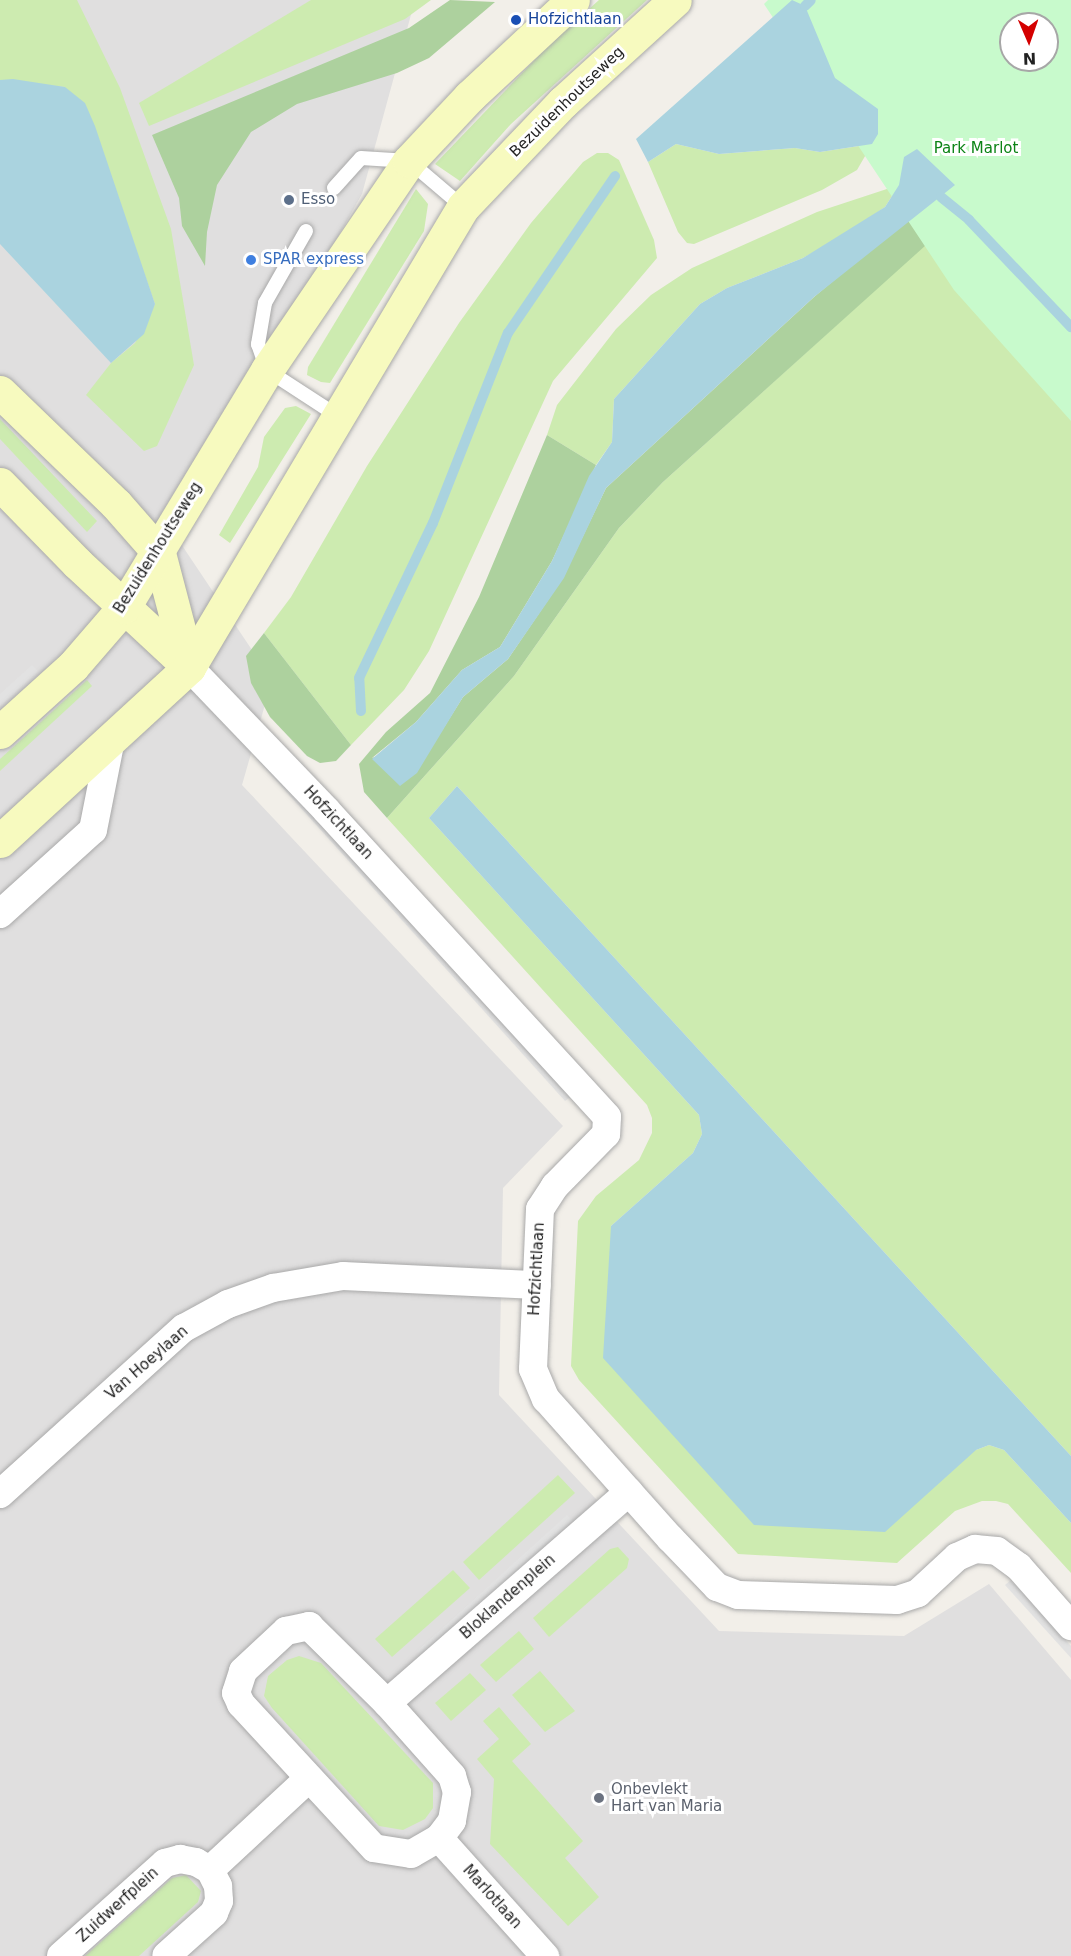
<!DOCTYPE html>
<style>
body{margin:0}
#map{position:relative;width:1071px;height:1956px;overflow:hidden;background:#f2efe9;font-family:"DejaVu Sans",sans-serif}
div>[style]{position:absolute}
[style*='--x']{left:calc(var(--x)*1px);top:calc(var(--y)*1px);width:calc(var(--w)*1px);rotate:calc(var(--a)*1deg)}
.residential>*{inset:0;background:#e0dfdf}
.grass>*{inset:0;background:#cdebb0}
.forest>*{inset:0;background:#add19e}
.park>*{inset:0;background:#c8facc}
.parking>*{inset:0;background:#e2e2e2}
.water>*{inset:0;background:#aad3df}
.stream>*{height:10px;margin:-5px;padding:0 5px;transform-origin:5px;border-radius:5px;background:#aad3df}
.roads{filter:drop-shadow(0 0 2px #a9a9a9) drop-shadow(0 0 2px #a9a9a9)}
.service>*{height:14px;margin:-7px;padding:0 7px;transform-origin:7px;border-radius:7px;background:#fff}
.minor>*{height:28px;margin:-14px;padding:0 14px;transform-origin:14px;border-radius:14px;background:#fff}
.secondary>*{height:33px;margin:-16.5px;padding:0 16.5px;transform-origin:16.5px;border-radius:16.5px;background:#f7fabf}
.dots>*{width:16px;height:16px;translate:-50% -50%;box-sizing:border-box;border:3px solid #fff;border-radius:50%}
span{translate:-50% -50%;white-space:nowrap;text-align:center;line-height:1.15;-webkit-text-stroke:6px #fff;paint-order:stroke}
.transit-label{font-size:15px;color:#164399}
.left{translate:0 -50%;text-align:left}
.street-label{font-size:15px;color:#222}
.park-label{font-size:15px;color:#0c8416}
.service-label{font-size:15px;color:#4e5e75}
.shop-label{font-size:15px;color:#366cbe}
.worship-label{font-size:15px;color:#5b616d}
.north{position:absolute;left:999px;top:12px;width:60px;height:60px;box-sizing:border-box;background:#fff;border:2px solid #a7a7a7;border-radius:50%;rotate:178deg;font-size:16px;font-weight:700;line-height:24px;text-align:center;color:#222}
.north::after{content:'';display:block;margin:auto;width:21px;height:27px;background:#d40000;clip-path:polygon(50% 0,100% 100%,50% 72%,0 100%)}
</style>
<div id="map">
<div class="residential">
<i style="clip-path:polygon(0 0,415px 0,362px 194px,308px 290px,161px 514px,272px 680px,242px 785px,563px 1126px,503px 1188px,499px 1395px,719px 1631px,904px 1636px,989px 1584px,1071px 1680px,1071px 1956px,0 1956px)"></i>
</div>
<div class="grass">
<i style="clip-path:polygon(0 0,77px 0,120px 88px,171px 229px,194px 365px,157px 446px,144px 451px,86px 395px,111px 363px,135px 343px,155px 304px,133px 242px,65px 87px,0 80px)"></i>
<i style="clip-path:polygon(311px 0,431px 0,405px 19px,149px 126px,139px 103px)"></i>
<i style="clip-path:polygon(599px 0,647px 0,511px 124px,460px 181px,435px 164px,548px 46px)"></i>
<i style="clip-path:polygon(676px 144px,719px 154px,795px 148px,820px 152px,872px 144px,857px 170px,822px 190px,694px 244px,687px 243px,678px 232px,648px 162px)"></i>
<i style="clip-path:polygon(597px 153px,608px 153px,619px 160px,654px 240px,657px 258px,553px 381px,429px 651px,404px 690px,351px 745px,264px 633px,291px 597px,367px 466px,459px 323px,531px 223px,583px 162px)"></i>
<i style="clip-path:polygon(899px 185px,885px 207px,843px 236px,803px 258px,727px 288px,700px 304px,614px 399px,612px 442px,596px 465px,547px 435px,557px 405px,616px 329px,651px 295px,692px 268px,817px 212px)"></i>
<i style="clip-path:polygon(416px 189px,428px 204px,424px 231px,330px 383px,321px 382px,307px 375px,308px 367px)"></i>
<i style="clip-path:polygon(946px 226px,1071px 363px,1071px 1456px,457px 786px,429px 818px,699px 1115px,702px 1134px,693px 1153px,611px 1226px,976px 1450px,989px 1445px,1004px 1450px,1071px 1523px,1071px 1573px,1008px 1504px,996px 1501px,982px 1501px,955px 1511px,897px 1563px,738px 1554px,579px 1380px,571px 1366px,578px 1221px,596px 1196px,639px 1160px,652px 1133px,652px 1118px,647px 1105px,387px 818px,514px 676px,619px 528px,663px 482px)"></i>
<i style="clip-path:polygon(296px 406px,311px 414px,230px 543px,219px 535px,258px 467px,264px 437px,285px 408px)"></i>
<i style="clip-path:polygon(0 419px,97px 521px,87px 532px,0 439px)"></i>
<i style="clip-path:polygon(87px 680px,92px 686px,0 771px,0 759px)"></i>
<i style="clip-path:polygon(558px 1475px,575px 1493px,479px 1580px,463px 1562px)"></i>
<i style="clip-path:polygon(618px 1547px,629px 1559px,627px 1568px,549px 1637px,533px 1618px,610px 1549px)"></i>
<i style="clip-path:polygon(453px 1570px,470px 1588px,392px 1657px,375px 1639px)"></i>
<i style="clip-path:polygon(519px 1631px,534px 1649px,496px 1682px,480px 1665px)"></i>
<i style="clip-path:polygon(299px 1656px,321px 1663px,433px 1783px,433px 1808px,425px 1819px,403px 1830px,379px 1826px,272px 1708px,264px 1696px,268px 1676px,287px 1660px)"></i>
<i style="clip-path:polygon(540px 1671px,575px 1711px,545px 1732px,512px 1695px)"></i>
<i style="clip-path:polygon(470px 1673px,486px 1690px,451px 1721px,435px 1703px)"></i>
<i style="clip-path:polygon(499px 1707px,531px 1744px,512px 1761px,583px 1841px,565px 1858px,599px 1897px,568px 1926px,490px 1844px,494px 1779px,477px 1759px,499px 1739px,483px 1721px)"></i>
<i style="clip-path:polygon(186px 1875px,201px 1891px,198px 1902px,139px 1956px,85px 1956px,172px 1878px)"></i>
</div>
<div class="forest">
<i style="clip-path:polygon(450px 0,495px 2px,429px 58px,397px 73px,297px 104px,251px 132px,217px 185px,207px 232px,205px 266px,182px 226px,179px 198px,152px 135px,409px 28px)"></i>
<i style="clip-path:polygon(929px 207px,946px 227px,663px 482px,619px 528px,514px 676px,387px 818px,364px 792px,359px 764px,386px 732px,430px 693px,479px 597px,547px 435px,596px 465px,552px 561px,500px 647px,462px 670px,416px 722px,372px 758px,441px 732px,463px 697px,508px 659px,563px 578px,606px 488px,814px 297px,900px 225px)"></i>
<i style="clip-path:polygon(264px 633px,351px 745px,336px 761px,320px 763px,307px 756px,270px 717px,251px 683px,246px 656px)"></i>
</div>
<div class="park">
<i style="clip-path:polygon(evenodd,768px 0,1071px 0,1071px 421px,954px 290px,764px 4px,768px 0,1011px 24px,1047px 24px,1047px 60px,1011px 60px,1011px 24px)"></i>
</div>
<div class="parking">
<i style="clip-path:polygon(32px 665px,38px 671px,0 706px,0 694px)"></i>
<i style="clip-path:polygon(259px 751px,572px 1096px,565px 1101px,254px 756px)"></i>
<i style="clip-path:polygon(567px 1515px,573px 1521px,423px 1657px,417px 1651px)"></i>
<i style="clip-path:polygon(1011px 1580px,1071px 1646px,1071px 1658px,1005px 1585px)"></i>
</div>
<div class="water">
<i style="clip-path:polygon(792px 0,805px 6px,835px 78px,878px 109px,878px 134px,872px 144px,820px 152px,795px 148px,719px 154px,676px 144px,648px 162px,636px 139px)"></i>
<i style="clip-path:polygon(13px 79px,65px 87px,85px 103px,95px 126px,155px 304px,144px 334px,111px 363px,0 244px,0 80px)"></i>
<i style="clip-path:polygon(917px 149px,955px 185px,814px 297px,606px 488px,564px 578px,508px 659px,463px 697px,417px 773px,400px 786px,372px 759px,416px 722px,462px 670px,500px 647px,552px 561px,589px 476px,612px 442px,614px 399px,700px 304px,727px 288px,803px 258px,885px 207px,899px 185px,904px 157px)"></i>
<i style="clip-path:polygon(457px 786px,1071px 1456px,1071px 1523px,1004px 1450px,989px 1445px,976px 1450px,885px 1532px,754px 1525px,603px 1358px,611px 1226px,693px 1153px,702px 1134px,699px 1115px,429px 818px)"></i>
</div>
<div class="stream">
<i style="--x:805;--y:6;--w:8;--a:-45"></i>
<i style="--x:941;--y:197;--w:36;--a:39"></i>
<i style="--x:969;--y:220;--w:148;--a:46.4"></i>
<i style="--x:361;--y:711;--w:33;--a:-93"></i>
<i style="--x:359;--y:678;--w:172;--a:-64.5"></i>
<i style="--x:433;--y:523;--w:204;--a:-68.5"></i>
<i style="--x:508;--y:333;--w:190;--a:-55.7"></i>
</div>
<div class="roads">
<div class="service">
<i style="--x:334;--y:188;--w:40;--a:-48"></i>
<i style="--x:361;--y:158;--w:48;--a:3.6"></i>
<i style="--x:409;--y:161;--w:71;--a:40.4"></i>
<i style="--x:306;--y:231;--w:83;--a:119.7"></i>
<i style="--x:265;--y:303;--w:42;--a:99.7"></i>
<i style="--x:258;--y:344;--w:28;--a:71"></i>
<i style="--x:267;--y:370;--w:86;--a:33.1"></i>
</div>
<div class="minor">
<i style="--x:189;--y:667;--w:198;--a:46.2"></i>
<i style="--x:326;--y:810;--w:416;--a:47.5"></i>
<i style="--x:607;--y:1117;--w:17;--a:93"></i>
<i style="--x:606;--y:1134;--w:73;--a:134.4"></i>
<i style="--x:555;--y:1186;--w:27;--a:123"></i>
<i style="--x:540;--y:1209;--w:160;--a:92.5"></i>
<i style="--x:533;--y:1369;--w:33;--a:67"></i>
<i style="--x:546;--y:1399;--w:186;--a:48.3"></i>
<i style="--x:670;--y:1538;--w:68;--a:46.2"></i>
<i style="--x:717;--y:1587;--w:22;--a:21"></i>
<i style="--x:738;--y:1595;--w:159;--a:1.8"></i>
<i style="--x:897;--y:1600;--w:22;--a:-18"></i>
<i style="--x:918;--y:1593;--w:53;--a:-42.7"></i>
<i style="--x:957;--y:1557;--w:20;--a:-24"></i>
<i style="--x:975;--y:1549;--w:22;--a:5"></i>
<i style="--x:997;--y:1551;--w:27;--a:36"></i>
<i style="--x:1019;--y:1567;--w:79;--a:48.6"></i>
<i style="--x:0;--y:914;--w:125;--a:-42.1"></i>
<i style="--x:93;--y:830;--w:93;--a:-78.8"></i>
<i style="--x:0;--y:1494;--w:248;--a:-42.1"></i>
<i style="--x:184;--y:1328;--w:50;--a:-28.6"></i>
<i style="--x:228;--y:1304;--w:48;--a:-19.6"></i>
<i style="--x:273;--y:1288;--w:71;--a:-9.7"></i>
<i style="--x:343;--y:1276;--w:194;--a:2.7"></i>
<i style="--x:309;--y:1626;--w:110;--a:44.6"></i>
<i style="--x:387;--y:1703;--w:98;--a:48.3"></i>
<i style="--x:452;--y:1776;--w:17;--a:73"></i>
<i style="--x:457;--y:1792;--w:29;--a:100"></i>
<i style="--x:452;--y:1821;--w:21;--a:127"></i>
<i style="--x:439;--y:1838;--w:32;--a:150"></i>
<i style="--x:411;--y:1854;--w:37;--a:-171"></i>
<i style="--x:374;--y:1848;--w:196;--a:-132.7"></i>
<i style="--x:241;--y:1704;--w:12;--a:-114"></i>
<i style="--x:236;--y:1693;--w:23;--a:-72"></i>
<i style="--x:243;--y:1671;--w:59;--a:-42.9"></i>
<i style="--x:286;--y:1631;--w:24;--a:-12"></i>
<i style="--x:387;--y:1703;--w:321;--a:-41.1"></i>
<i style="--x:439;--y:1838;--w:159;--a:48.1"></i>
<i style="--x:210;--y:1870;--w:132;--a:-42.9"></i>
<i style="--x:61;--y:1956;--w:140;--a:-41.8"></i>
<i style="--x:165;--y:1863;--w:16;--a:-15"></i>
<i style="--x:180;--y:1859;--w:16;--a:11"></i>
<i style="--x:196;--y:1862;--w:16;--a:30"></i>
<i style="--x:210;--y:1870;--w:18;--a:63"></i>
<i style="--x:218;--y:1886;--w:15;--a:86"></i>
<i style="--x:219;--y:1901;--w:13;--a:113"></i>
<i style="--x:214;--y:1913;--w:64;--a:138.1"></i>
</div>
<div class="secondary">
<i style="--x:0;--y:392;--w:161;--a:44"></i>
<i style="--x:116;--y:504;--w:65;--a:48.7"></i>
<i style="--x:159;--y:553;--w:118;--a:75.3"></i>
<i style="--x:0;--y:484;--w:110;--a:45.7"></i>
<i style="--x:77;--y:563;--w:153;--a:42.9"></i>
<i style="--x:0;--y:732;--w:98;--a:-42.1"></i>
<i style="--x:73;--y:666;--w:78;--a:-49.2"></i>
<i style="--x:124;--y:607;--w:277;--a:-58.9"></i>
<i style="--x:267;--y:370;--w:253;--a:-55.8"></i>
<i style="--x:409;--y:161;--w:88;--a:-46.8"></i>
<i style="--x:469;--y:97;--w:142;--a:-43"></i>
<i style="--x:0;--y:841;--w:257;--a:-42.6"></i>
<i style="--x:189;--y:667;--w:535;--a:-59.22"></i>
<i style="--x:463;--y:207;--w:145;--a:-46.4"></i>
<i style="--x:563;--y:102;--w:151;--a:-42.3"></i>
</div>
</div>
<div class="dots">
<i style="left:516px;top:20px;background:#1a4fb4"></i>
<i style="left:289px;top:200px;background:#5c6f8a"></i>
<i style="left:251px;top:260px;background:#3f7fe0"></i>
<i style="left:599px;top:1798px;background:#6b7280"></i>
</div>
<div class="transit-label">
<span class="left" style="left:528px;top:20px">Hofzichtlaan</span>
</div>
<div class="street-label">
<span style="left:567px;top:102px;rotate:-44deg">Bezuidenhoutseweg</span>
<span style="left:158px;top:548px;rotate:-58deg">Bezuidenhoutseweg</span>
<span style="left:338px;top:823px;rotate:47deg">Hofzichtlaan</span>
<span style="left:537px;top:1269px;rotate:-87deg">Hofzichtlaan</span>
<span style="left:147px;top:1363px;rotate:-41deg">Van Hoeylaan</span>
<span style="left:508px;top:1597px;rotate:-41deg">Bloklandenplein</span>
<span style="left:492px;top:1897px;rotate:48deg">Marlotlaan</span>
<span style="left:118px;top:1905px;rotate:-42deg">Zuidwerfplein</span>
</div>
<div class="park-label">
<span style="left:976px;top:149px">Park Marlot</span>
</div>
<div class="service-label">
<span class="left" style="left:301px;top:200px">Esso</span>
</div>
<div class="shop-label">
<span class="left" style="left:263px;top:260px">SPAR express</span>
</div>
<div class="worship-label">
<span class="left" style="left:611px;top:1798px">Onbevlekt<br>Hart van Maria</span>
</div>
<div class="north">N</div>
</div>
